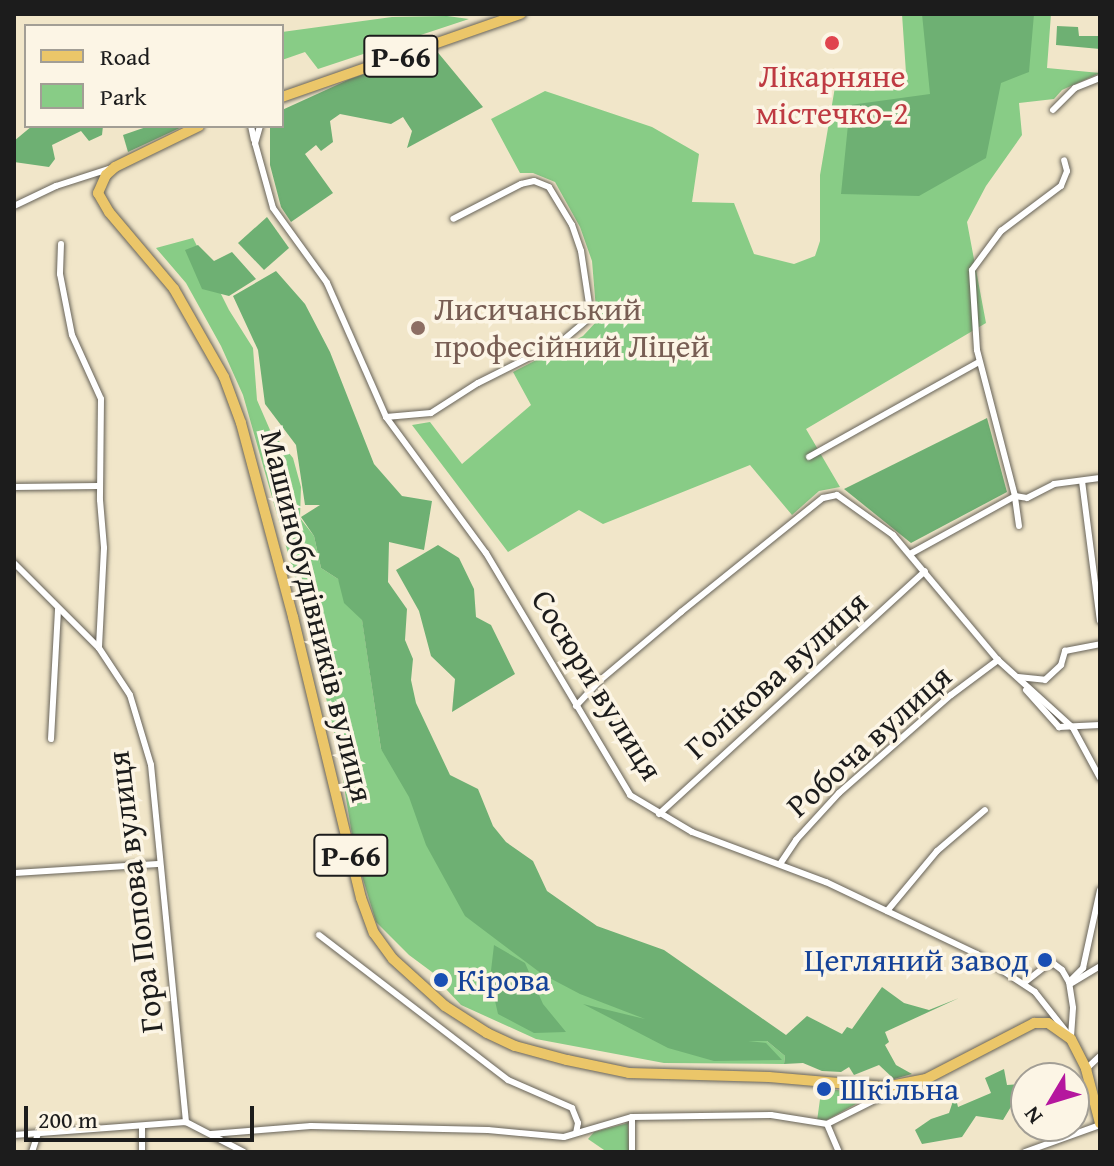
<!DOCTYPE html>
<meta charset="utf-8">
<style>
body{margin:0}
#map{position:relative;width:1114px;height:1166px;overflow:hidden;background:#f1e6c9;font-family:"Gentium Book Plus",serif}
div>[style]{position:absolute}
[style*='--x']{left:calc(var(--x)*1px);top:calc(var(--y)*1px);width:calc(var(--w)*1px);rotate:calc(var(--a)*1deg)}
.green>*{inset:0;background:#88cc86}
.forest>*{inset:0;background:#6eb073}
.roads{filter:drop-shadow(0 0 2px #676359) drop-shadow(0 0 2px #676359)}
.minor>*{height:6px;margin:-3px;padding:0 3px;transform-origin:3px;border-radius:3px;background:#fff}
.primary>*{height:10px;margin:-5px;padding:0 5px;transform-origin:5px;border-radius:5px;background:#ebc669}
.dots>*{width:22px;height:22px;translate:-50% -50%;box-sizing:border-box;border:4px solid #fcf5e5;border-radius:50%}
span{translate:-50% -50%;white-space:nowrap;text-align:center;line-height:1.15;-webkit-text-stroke:7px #fcf5e5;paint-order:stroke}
.shield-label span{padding:2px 6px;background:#fcf5e5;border:2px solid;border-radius:6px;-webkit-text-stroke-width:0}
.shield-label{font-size:30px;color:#1c1c1c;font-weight:700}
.health-label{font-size:32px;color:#be3a42}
.education-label{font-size:32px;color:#785e54}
.left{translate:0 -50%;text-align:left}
.street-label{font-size:32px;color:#1c1c1c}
.transit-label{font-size:32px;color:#164399}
.right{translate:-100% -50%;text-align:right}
.frame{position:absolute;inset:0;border:16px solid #1c1c1c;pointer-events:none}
.legend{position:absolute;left:24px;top:24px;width:260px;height:104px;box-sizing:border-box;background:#fcf5e5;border:2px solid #a29e95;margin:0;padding:10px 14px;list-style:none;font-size:24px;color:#1c1c1c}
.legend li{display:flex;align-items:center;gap:16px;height:40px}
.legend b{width:40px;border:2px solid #a29e95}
.north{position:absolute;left:1010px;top:1062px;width:80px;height:80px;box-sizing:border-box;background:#fcf5e5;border:2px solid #a29e95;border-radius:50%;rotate:232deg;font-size:22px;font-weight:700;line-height:32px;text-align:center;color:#1c1c1c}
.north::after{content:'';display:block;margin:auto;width:28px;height:36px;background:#b5179e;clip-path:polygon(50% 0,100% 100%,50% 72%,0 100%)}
.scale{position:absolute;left:24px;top:1106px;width:230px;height:36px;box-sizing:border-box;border:4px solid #1c1c1c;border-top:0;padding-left:10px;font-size:24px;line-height:28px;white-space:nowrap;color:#1c1c1c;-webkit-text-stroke:6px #fcf5e5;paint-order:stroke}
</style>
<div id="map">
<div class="green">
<i style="clip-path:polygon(902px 14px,1051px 14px,1047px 68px,1100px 73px,1062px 90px,1054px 99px,1019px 103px,1022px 135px,986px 186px,967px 222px,986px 323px,806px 429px,840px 487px,819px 491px,792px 515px,750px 465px,603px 524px,579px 510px,508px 552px,412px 425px,430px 422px,462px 464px,531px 405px,513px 372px,583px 336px,597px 321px,592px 261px,580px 227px,555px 182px,533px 173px,520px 173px,491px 119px,545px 91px,652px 127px,699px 154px,692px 202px,734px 203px,754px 254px,794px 264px,815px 256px,820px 241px,820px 175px,835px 87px,906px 73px)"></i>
<i style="clip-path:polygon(447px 16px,469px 19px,318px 69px,305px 52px,282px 60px,282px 32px,392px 17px)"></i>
<i style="clip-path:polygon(193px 238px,229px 310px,253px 348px,257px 400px,270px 430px,293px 458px,301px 487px,300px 518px,314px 536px,321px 568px,338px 579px,362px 619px,381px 749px,655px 1023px,726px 1040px,767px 1041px,785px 1056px,784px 1064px,664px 1063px,536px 1039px,461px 1005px,445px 988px,451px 979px,438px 970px,436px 975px,409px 955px,376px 922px,355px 853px,338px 750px,313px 641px,243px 395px,221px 346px,186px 283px,156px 248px)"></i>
<i style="clip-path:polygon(828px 1089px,864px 1093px,865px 1099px,825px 1121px,817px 1121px,821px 1092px,828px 1093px)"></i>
<i style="clip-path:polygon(628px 1123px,629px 1152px,607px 1152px,588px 1139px,594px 1132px)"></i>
</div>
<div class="forest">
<i style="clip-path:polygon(922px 14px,1034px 14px,1029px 72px,1001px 83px,986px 158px,919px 196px,841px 194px,850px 105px,930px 94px)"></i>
<i style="clip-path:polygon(1057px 26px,1078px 27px,1079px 36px,1100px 36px,1100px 49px,1056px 45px)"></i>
<i style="clip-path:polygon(435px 49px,483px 107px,407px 148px,412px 131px,403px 117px,391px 124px,340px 114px,330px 121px,333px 142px,321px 151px,316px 145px,305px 154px,333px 193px,291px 222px,281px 207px,270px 165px,270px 126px,282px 126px,282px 110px,350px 79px)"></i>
<i style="clip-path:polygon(32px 126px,103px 126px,102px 135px,89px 141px,81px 131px,52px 145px,55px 159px,49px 167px,14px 162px,14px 141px)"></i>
<i style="clip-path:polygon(149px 126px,184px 126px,128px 152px,123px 135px)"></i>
<i style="clip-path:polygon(267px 217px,289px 248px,264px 270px,238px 243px)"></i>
<i style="clip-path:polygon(198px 245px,214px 261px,232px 252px,256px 279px,229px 296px,202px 289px,185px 250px)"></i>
<i style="clip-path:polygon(276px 271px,305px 304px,330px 352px,374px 464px,402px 496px,432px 501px,424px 550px,389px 542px,388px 582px,407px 609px,405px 640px,413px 659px,411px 680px,416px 703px,450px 775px,478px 789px,493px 826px,506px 842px,533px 861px,547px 891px,597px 926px,664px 950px,786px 1035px,807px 1016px,842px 1034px,847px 1027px,852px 1029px,882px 987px,904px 1003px,929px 1010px,959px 998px,885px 1032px,889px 1042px,885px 1045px,896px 1065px,912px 1074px,894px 1079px,879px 1065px,854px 1075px,849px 1067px,841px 1072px,822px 1071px,803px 1063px,784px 1064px,785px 1056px,767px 1041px,748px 1041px,766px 1043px,782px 1060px,714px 1061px,668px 1048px,583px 1004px,645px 1019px,580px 994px,542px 974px,465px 916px,426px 845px,409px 797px,381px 749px,362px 620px,344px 603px,338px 579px,321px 568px,314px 536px,301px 517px,320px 505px,305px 505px,296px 445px,265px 404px,258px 350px,233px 296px)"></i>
<i style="clip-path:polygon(987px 418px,1007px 492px,911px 543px,844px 489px)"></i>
<i style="clip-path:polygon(438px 545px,459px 558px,474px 589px,476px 617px,491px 625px,515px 674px,452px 712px,455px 679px,431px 656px,419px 611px,396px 570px)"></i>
<i style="clip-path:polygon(494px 945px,525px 963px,543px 1004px,566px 1032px,534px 1033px,498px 1014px,490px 979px)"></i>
<i style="clip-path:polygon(1004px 1069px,1007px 1085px,1021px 1084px,1026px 1093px,1018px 1095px,1003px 1120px,976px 1116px,962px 1137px,922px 1144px,915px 1130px,931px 1119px,949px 1113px,955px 1095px,958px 1107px,991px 1093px,985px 1078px)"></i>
</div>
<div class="roads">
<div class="minor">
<i style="--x:1053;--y:110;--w:31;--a:-45"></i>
<i style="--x:1075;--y:88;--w:27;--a:-22"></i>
<i style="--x:251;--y:126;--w:14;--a:78"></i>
<i style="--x:260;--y:126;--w:18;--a:106"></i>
<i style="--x:255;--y:143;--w:67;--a:74.5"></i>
<i style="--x:273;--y:208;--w:92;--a:54.2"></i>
<i style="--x:327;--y:283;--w:146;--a:66.2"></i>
<i style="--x:386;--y:417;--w:169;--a:53.7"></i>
<i style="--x:486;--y:553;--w:282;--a:59.2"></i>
<i style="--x:630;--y:795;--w:72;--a:30.8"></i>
<i style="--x:692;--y:832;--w:143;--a:20.5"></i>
<i style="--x:826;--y:882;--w:167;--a:25.5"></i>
<i style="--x:977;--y:954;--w:69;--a:33.2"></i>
<i style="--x:1035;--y:992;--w:53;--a:51.8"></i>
<i style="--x:14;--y:206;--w:47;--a:-25.5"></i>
<i style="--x:56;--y:186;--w:59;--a:-17.8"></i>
<i style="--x:61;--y:244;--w:30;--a:92"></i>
<i style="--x:60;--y:274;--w:62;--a:78.9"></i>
<i style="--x:72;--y:335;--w:70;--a:65.6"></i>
<i style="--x:101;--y:399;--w:101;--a:90.6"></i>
<i style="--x:100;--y:500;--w:48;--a:85.2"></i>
<i style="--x:104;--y:548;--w:100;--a:92.9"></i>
<i style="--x:99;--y:648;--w:56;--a:56.6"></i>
<i style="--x:130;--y:695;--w:73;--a:73.3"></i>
<i style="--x:151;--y:765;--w:359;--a:84.4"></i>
<i style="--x:386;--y:417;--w:45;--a:-5.1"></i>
<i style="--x:431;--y:413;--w:56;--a:-32.6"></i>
<i style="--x:478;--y:383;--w:94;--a:-26.6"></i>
<i style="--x:562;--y:341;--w:38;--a:-40"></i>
<i style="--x:591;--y:317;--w:67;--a:-98.6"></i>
<i style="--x:581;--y:251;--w:28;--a:-109"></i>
<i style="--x:572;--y:225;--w:44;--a:-121.2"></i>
<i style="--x:549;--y:187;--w:16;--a:-158"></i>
<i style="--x:534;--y:181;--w:13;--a:167"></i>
<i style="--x:521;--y:184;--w:76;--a:152.8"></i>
<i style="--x:809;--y:457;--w:195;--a:-29.2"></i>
<i style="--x:1082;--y:481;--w:141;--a:82.7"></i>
<i style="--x:14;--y:487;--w:85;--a:-0.7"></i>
<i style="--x:1019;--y:526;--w:30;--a:-98"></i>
<i style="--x:1015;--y:496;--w:151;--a:-104.6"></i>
<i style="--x:977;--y:350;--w:80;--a:-93.6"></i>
<i style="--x:972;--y:270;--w:49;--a:-53.4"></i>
<i style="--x:1001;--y:231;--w:75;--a:-36.9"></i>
<i style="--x:1061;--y:186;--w:16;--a:-68"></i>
<i style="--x:1067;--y:171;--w:11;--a:-105"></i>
<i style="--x:910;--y:554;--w:120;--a:-28.9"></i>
<i style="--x:1015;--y:496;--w:12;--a:9"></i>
<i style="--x:1027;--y:498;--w:30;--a:-27"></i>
<i style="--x:1054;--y:484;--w:46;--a:-7.4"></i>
<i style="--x:14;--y:563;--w:120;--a:45"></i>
<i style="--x:1018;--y:677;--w:27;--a:6"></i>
<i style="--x:1045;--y:680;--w:22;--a:-43"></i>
<i style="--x:1061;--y:665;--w:15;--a:-74"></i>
<i style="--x:1065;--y:651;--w:36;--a:-11"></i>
<i style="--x:1026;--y:690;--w:50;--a:48.3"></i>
<i style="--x:1059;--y:727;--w:41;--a:-2.8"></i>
<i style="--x:576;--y:706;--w:33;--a:-47"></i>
<i style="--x:598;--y:682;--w:109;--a:-40.1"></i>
<i style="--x:681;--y:612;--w:182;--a:-38.8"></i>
<i style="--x:823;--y:498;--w:14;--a:-12"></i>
<i style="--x:837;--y:495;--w:69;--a:35.5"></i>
<i style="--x:893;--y:535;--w:163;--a:50"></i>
<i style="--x:998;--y:660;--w:101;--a:42.2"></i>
<i style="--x:1073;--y:728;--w:57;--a:61.6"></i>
<i style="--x:51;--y:739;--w:130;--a:-86.9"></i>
<i style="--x:659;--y:814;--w:360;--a:-42.4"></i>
<i style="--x:780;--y:864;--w:29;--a:-56"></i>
<i style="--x:796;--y:840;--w:64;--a:-47.5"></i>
<i style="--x:839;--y:793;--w:149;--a:-41.2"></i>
<i style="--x:951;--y:695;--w:59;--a:-36.7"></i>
<i style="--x:14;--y:873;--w:145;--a:-3.6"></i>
<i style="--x:887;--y:911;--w:78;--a:-50.2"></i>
<i style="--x:937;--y:851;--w:63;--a:-40.5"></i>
<i style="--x:319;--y:935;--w:238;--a:37.5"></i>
<i style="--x:508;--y:1080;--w:70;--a:23.6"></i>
<i style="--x:572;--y:1108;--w:16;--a:68"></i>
<i style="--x:578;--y:1123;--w:10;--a:101"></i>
<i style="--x:1069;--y:982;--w:20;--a:-45"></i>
<i style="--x:1083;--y:968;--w:80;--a:-77.7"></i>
<i style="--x:1024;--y:983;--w:29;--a:-38"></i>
<i style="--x:1047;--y:965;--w:7;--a:-8"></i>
<i style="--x:1054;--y:964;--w:10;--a:37"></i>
<i style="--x:1062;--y:970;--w:14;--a:60"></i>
<i style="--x:1069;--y:982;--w:26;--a:81"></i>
<i style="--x:1073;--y:1008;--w:29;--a:94"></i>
<i style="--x:1072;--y:983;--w:33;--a:-31"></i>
<i style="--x:1086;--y:1069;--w:19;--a:-43"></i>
<i style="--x:632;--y:1117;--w:35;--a:90"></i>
<i style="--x:186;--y:1122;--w:65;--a:27.3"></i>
<i style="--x:827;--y:1124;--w:80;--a:-26.6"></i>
<i style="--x:827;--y:1124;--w:30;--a:67"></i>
<i style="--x:211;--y:1134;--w:100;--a:-4.6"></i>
<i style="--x:311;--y:1126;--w:177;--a:1.3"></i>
<i style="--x:488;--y:1130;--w:76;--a:5.3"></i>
<i style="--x:564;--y:1137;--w:71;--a:-16.4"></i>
<i style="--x:632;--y:1117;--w:139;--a:-0.8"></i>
<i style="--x:771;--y:1115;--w:57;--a:9.1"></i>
<i style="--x:14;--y:1135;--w:172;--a:-4.3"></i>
<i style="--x:32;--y:1152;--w:19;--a:-72"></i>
<i style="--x:142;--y:1152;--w:26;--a:-90"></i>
<i style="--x:1025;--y:1152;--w:80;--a:-19.8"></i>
</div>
<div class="primary">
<i style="--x:282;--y:97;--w:253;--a:-19.2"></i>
<i style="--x:199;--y:126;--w:93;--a:154"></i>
<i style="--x:115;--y:167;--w:12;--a:138"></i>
<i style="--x:106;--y:175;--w:20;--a:114"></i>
<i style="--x:98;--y:193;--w:22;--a:60"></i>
<i style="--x:109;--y:212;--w:101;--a:49.8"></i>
<i style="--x:174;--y:289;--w:101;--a:60.4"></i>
<i style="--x:224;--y:377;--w:49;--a:69.7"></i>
<i style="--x:241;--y:423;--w:201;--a:75"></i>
<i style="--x:293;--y:617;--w:289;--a:76.4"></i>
<i style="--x:361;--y:898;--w:37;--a:70"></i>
<i style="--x:374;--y:933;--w:32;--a:54"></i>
<i style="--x:393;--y:959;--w:70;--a:42.1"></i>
<i style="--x:445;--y:1006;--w:50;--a:32.7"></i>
<i style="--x:487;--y:1033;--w:31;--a:25"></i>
<i style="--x:515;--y:1046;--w:54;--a:15.1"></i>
<i style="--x:567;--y:1060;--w:63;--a:11.8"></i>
<i style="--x:629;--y:1073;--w:140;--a:1.6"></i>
<i style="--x:769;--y:1077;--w:116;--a:4.9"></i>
<i style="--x:885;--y:1087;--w:42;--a:-11"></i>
<i style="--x:926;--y:1079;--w:122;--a:-27.4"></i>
<i style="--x:1034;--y:1023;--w:14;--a:0"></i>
<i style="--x:1048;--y:1023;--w:28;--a:35"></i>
<i style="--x:1071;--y:1039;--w:34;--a:63"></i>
<i style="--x:1086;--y:1069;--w:56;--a:75.5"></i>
</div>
</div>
<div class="dots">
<i style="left:832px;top:43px;background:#e0444e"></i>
<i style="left:418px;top:328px;background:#8d6e63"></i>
<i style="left:1045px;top:960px;background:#1a4fb4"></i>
<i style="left:441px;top:980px;background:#1a4fb4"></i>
<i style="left:824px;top:1089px;background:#1a4fb4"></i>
</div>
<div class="shield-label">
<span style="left:401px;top:56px">Р-66</span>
<span style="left:351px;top:855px">Р-66</span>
</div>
<div class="health-label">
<span style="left:832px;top:95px">Лікарняне<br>містечко-2</span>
</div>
<div class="education-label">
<span class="left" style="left:434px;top:328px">Лисичанський<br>професійний Ліцей</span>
</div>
<div class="street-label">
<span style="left:317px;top:616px;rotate:76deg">Машинобудівників вулиця</span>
<span style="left:776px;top:675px;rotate:-42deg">Голікова вулиця</span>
<span style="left:597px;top:685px;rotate:58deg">Сосюри вулиця</span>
<span style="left:869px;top:741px;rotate:-42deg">Робоча вулиця</span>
<span style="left:135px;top:892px;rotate:-97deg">Гора Попова вулиця</span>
</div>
<div class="transit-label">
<span class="right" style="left:1029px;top:960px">Цегляний завод</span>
<span class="left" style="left:457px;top:980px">Кірова</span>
<span class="left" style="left:840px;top:1089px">Шкільна</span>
</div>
<div class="frame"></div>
<ul class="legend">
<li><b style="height:10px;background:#ebc669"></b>Road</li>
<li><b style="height:22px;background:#88cc86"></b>Park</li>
</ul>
<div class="north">N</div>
<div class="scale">200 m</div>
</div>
